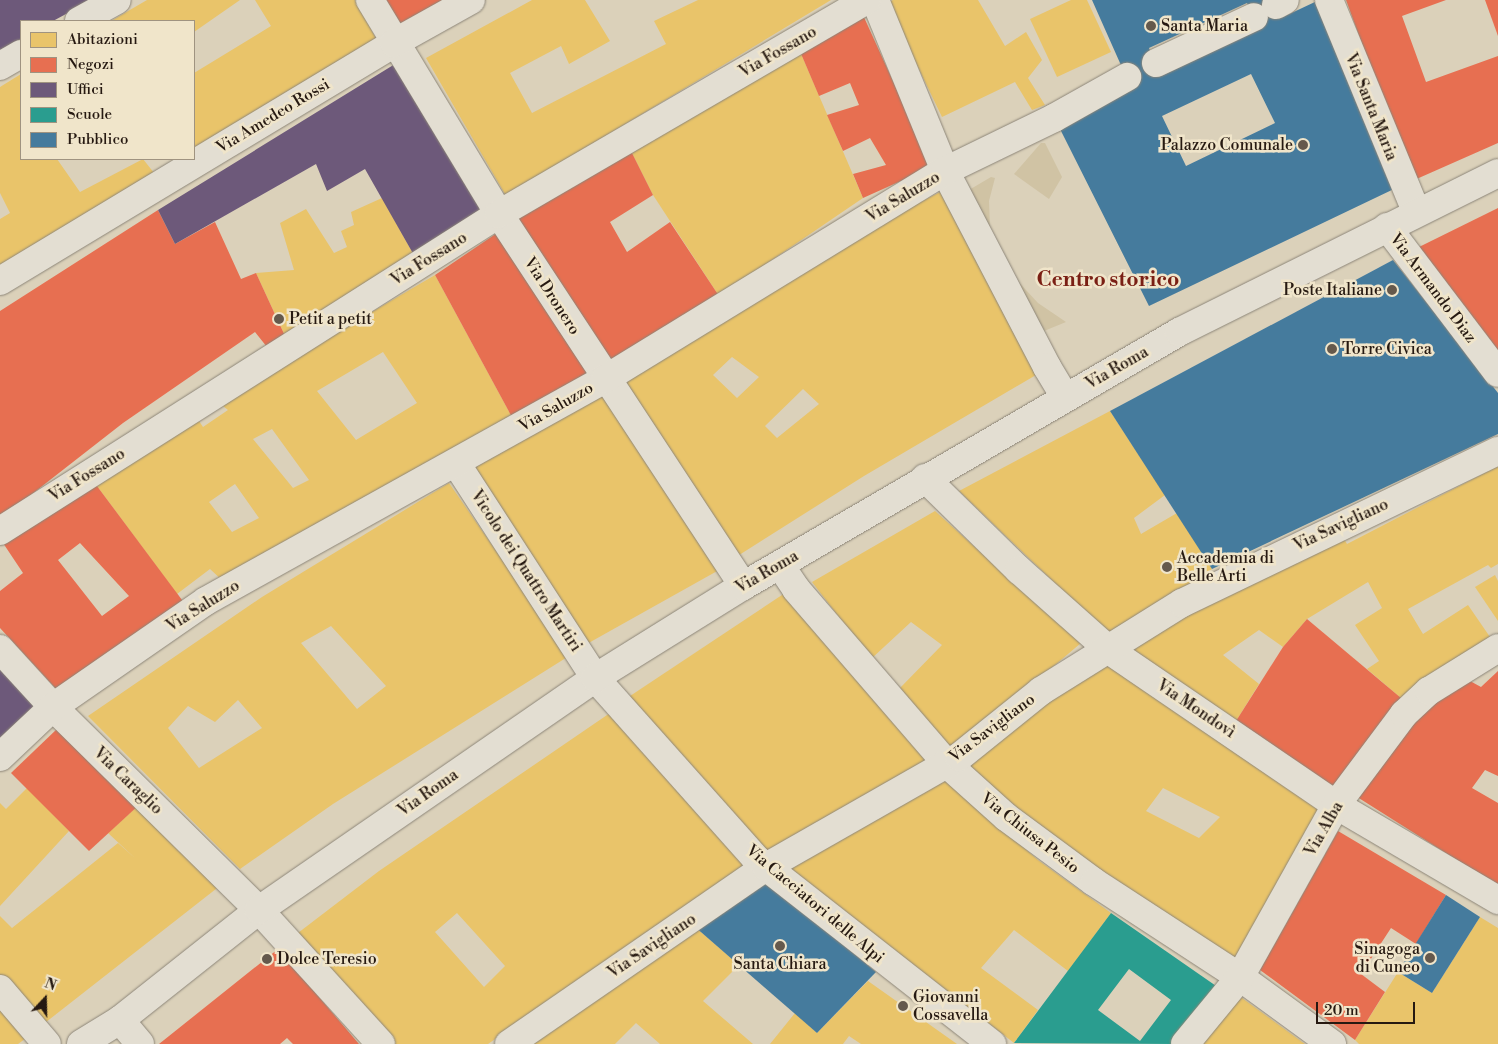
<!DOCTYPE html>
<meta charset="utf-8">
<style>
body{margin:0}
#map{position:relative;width:1498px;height:1044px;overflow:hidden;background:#dbd1ba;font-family:"Libre Bodoni",serif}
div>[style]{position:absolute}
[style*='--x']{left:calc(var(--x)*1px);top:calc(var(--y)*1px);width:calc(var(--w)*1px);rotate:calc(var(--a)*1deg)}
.green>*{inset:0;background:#d0c3a4}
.homes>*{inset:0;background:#e9c46a}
.shops>*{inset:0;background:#e76f51}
.offices>*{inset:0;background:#6d597a}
.schools>*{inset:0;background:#2a9d8f}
.public>*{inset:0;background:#457b9d}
.roads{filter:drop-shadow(0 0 1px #8c8578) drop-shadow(0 0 1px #8c8578)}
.street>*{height:28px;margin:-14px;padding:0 14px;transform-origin:14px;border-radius:14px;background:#e3ded2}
.dots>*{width:14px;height:14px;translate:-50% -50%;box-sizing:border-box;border:2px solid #f0e5ca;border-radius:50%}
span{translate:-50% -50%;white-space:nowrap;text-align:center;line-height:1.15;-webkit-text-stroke:5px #f0e5ca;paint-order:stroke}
.poi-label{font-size:16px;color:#261911}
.left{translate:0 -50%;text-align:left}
.right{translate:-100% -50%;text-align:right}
.street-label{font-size:16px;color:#261911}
.district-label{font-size:21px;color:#7a1f14;font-weight:700}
.legend{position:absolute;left:20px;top:20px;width:175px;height:140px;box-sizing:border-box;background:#f0e5ca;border:1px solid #9f9380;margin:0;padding:6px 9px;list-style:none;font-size:15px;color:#261911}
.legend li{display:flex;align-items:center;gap:10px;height:25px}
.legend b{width:25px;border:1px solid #9f9380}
.north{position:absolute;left:20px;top:974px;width:50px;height:50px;-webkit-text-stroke:4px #f0e5ca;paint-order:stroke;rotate:21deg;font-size:14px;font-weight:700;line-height:20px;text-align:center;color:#261911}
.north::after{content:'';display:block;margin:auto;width:18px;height:22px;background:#261911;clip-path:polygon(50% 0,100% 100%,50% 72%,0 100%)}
.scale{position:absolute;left:1316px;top:1002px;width:99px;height:22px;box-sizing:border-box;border:2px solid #261911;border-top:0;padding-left:6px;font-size:15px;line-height:18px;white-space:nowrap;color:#261911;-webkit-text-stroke:4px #f0e5ca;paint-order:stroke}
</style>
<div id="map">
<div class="green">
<i style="clip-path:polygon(1041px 143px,1045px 143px,1062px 177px,1049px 199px,1014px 174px)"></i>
<i style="clip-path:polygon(991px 177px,995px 178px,989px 201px,990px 228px,969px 190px)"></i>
<i style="clip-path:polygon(1014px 277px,1038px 303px,1066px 322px,1044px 331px)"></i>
</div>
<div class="homes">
<i style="clip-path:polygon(147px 0,240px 0,194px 32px,194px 21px,111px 21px)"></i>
<i style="clip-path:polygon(255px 0,355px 0,379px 44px,194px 153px,194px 73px,271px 26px)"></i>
<i style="clip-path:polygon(532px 0,585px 0,610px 41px,569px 64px,561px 46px,510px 73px,532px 113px,666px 44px,654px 21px,698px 0,831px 0,506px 196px,426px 58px)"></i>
<i style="clip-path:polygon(893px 0,978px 0,1005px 46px,1026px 32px,1042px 60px,1028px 78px,1045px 105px,1032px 110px,1015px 82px,942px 117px,887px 3px)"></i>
<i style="clip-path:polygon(1071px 0,1087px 0,1111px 52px,1057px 77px,1030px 19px)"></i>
<i style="clip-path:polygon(799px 49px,863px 198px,719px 296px,653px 195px,632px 153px)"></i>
<i style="clip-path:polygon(21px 74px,21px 159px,57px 159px,80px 192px,143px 159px,158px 178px,0 273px,0 219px,10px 213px,0 193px,0 87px)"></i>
<i style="clip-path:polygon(evenodd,940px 192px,1036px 375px,864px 476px,736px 557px,617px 385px,855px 236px,940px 192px,732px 357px,759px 377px,737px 398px,713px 375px,732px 357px,940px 192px,803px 389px,819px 404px,777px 438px,765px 426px,803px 389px)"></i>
<i style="clip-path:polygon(382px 198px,415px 257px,285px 336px,256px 273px,294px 270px,280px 223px,306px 209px,334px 253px,347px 247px,341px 231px,354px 225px,351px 212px)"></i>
<i style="clip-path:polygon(evenodd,435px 275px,514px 421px,224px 582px,210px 569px,177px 594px,94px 482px,197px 418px,203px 427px,228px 410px,218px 402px,435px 275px,383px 352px,417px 403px,356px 440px,317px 391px,383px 352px,435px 275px,272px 429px,309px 480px,293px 488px,253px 439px,272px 429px,435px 275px,235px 484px,259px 518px,232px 532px,209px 502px,235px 484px)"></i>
<i style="clip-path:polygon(603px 395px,719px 570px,585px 645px,472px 469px)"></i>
<i style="clip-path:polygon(1110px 411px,1165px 495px,1134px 518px,1141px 534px,1177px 513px,1212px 569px,1110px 636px,959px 491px)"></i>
<i style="clip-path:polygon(1498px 466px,1498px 564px,1491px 568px,1488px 565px,1408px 609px,1423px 634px,1468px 605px,1490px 637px,1401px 698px,1367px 669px,1379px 661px,1355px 625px,1382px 608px,1368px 582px,1307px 619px,1283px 647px,1259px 630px,1223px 655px,1259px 684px,1236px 721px,1133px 650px,1196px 609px,1344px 539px,1347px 544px)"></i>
<i style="clip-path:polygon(evenodd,449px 483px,569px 656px,333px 804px,240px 869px,88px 716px,262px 597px,449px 483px,331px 626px,386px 686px,357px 709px,301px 643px,331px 626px,449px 483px,238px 700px,262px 728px,199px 768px,168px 728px,188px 706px,215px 722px,238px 700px)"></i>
<i style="clip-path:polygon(935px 511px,1081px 643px,952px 752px,900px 688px,942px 645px,911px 622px,871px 659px,812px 582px)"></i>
<i style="clip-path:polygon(1495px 575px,1498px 581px,1498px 621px,1475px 587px)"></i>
<i style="clip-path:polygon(785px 593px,930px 758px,764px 857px,624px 700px)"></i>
<i style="clip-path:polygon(evenodd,1107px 664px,1323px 810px,1236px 959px,1075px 856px,965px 764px,1044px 700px,1107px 664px,1163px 788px,1220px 817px,1199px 838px,1146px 811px,1163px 788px)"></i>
<i style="clip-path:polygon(evenodd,610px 713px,748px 865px,488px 1044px,394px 1044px,294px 936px,379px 871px,610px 713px,457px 913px,505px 966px,484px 987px,435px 932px,457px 913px)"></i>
<i style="clip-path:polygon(941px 775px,1038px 860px,1111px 913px,1068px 971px,1014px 930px,981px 968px,1038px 1010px,1014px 1043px,789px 868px)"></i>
<i style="clip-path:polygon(27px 788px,69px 831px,0 906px,0 803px,6px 809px)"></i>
<i style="clip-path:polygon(139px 805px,221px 885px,41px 1026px,0 978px,0 916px,12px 928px,118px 843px,136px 859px,108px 833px)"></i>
<i style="clip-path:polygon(1480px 917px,1498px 928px,1498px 1044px,1359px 1044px,1355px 1040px,1398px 972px,1432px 993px)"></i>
<i style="clip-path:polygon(694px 926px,739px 965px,703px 1001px,753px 1044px,660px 1044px,636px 1023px,615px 1044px,528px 1044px)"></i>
<i style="clip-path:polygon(868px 981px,957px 1044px,861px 1044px,849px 1036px,843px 1044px,770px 1044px,795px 1013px,817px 1033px)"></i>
<i style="clip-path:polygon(1238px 995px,1305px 1044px,1198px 1044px)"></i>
<i style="clip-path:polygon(0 1007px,29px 1036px,18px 1044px,0 1044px)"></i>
</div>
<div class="shops">
<i style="clip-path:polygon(380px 0,454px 0,397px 32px)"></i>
<i style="clip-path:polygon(1346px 0,1446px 0,1402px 16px,1426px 82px,1498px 56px,1498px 143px,1412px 181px)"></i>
<i style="clip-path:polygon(1485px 0,1498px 0,1498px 36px)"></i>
<i style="clip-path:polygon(863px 15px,932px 167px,863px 198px,853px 174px,886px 165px,870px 138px,843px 151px,827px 115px,859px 105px,850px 83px,819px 96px,799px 49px)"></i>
<i style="clip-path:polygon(632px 153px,653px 195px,610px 222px,627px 252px,670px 222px,719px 296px,608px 364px,515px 216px)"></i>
<i style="clip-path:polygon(1498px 208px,1498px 356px,1419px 247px)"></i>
<i style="clip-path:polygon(158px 210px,175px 244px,215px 222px,241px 279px,256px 273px,285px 336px,267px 347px,255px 332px,123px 423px,0 519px,0 311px)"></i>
<i style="clip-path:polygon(497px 233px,590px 376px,514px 421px,435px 275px)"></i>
<i style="clip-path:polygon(evenodd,94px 482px,185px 604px,57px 690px,0 628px,0 591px,23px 573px,3px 543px,94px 482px,80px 543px,129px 596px,102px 616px,58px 560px,80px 543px)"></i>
<i style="clip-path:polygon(1307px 619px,1401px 698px,1337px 792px,1236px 721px,1283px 647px)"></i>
<i style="clip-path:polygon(1498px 671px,1498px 776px,1485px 770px,1472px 788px,1498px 803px,1498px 886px,1354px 795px,1434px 699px,1470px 681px,1481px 687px)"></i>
<i style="clip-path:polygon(58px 728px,139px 805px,89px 851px,11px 773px)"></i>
<i style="clip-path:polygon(1338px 831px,1446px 895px,1416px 944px,1391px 928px,1361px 974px,1385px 992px,1355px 1040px,1260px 970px)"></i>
<i style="clip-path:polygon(278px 949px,359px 1044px,293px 1044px,287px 1038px,280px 1044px,159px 1044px)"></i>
</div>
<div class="offices">
<i style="clip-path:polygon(0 0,92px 0,53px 21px,21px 21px,21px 39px,0 50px)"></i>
<i style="clip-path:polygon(395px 64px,490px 212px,415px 257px,365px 169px,327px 191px,316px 164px,175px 244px,158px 210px)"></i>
<i style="clip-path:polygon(0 661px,45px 707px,0 750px)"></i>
</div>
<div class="schools">
<i style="clip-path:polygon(evenodd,1111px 913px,1219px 988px,1174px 1044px,1014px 1043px,1111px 913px,1129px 969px,1171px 1000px,1140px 1041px,1098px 1010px,1129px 969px)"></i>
</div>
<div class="public">
<i style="clip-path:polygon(evenodd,1092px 0,1274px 0,1283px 17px,1317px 1px,1396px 188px,1149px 306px,1058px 125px,1132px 90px,1092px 0,1247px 3px,1259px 29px,1161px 76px,1149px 48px,1247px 3px,1092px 0,1251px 74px,1275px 123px,1186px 166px,1162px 116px,1251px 74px)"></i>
<i style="clip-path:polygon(1393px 260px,1498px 393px,1498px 434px,1212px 569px,1110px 411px)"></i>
<i style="clip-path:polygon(764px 879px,876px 972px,817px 1033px,694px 926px)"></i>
<i style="clip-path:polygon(1446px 895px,1480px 917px,1432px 993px,1398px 972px)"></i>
</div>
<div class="roads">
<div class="street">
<i style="--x:370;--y:0;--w:250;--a:58.9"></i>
<i style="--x:499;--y:214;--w:445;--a:56.7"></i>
<i style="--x:875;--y:0;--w:185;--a:67.7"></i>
<i style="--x:945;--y:171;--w:221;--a:62.5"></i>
<i style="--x:1047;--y:367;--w:35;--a:59"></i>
<i style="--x:1329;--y:0;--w:230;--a:67.6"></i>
<i style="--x:1276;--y:5;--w:10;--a:-29"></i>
<i style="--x:79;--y:21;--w:43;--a:-28.9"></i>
<i style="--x:1156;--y:63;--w:108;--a:-25.1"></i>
<i style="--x:0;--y:66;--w:24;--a:-30"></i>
<i style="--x:1387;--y:227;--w:183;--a:52.8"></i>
<i style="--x:0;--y:281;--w:460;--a:-31.1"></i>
<i style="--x:394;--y:43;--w:88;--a:-29.2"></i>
<i style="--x:456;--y:463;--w:256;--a:57.1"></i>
<i style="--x:595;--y:678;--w:242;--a:48.3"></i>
<i style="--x:756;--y:859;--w:300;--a:38.1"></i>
<i style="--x:925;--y:478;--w:132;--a:44.4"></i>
<i style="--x:1019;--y:570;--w:120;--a:41.6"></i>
<i style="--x:1109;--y:650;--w:275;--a:34.3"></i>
<i style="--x:1336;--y:805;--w:188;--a:30.4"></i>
<i style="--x:0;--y:531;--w:591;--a:-32.43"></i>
<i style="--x:499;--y:214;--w:426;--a:-30.2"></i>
<i style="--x:780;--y:565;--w:29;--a:56"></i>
<i style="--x:796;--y:589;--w:230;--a:49.2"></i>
<i style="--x:946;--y:763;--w:81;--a:42"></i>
<i style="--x:1006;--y:817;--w:109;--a:36.5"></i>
<i style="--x:1094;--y:882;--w:174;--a:33.1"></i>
<i style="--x:1240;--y:977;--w:114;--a:36.1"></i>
<i style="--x:0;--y:649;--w:79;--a:47.6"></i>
<i style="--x:53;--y:707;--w:289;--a:44.6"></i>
<i style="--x:259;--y:910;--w:181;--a:47.7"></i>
<i style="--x:0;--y:757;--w:73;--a:-43.3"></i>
<i style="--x:53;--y:707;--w:186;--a:-34.7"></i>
<i style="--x:206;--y:601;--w:457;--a:-29.1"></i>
<i style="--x:605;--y:379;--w:399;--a:-31.5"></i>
<i style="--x:945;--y:171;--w:121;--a:-25.9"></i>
<i style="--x:1054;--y:118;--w:84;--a:-29.3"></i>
<i style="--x:0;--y:989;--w:72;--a:49.5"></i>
<i style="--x:120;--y:1020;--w:31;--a:50"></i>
<i style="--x:81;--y:1044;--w:46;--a:-31.6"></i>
<i style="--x:120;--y:1020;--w:177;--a:-38.4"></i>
<i style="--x:259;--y:910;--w:408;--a:-34.6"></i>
<i style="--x:595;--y:678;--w:174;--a:-31.9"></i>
<i style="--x:743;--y:586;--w:505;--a:-30.22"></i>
<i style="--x:1179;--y:332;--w:356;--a:-26.5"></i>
<i style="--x:509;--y:1044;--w:312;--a:-34.6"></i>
<i style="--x:766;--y:867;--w:222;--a:-29.7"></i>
<i style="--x:959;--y:757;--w:105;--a:-38.8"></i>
<i style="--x:1041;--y:691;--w:166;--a:-32"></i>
<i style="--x:1182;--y:603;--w:351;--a:-25.7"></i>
<i style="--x:1185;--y:1044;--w:87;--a:-50.6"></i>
<i style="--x:1240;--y:977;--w:197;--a:-60.8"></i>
<i style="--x:1336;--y:805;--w:114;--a:-53.2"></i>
<i style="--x:1404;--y:714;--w:34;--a:-43"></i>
<i style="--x:1429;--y:691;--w:81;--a:-31.9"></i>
</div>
</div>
<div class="dots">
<i style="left:1151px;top:26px;background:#65594c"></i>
<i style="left:1303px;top:145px;background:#65594c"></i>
<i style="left:1392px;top:290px;background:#65594c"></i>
<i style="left:279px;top:319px;background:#65594c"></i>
<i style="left:1332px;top:349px;background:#65594c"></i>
<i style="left:1167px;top:567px;background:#65594c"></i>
<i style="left:780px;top:946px;background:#65594c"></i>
<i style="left:1430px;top:958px;background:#65594c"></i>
<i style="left:267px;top:959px;background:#65594c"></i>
<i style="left:903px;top:1006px;background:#65594c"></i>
</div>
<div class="poi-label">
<span class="left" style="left:1161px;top:26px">Santa Maria</span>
<span class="right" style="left:1293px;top:145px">Palazzo Comunale</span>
<span class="right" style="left:1382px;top:290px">Poste Italiane</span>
<span class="left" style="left:289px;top:319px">Petit a petit</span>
<span class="left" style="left:1342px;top:349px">Torre Civica</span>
<span class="left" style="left:1177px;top:567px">Accademia di<br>Belle Arti</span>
<span class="right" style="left:1420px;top:958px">Sinagoga<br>di Cuneo</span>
<span class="left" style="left:277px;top:959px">Dolce Teresio</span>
<span style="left:780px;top:964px">Santa Chiara</span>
<span class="left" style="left:913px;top:1006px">Giovanni<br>Cossavella</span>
</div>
<div class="street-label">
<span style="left:778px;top:52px;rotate:-30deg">Via Fossano</span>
<span style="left:1371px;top:107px;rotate:68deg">Via Santa Maria</span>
<span style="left:273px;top:116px;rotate:-31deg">Via Amedeo Rossi</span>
<span style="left:903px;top:197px;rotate:-31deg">Via Saluzzo</span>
<span style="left:429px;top:259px;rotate:-32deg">Via Fossano</span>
<span style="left:1433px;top:288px;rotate:53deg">Via Armando Diaz</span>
<span style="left:552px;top:296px;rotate:57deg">Via Dronero</span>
<span style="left:1117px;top:368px;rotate:-30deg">Via Roma</span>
<span style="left:556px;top:407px;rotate:-30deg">Via Saluzzo</span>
<span style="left:87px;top:475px;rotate:-32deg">Via Fossano</span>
<span style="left:1341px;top:525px;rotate:-25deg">Via Savigliano</span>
<span style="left:526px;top:571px;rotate:57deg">Vicolo dei Quattro Martiri</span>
<span style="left:767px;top:572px;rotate:-30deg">Via Roma</span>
<span style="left:203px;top:606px;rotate:-32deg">Via Saluzzo</span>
<span style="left:1196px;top:709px;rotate:34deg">Via Mondovì</span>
<span style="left:992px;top:728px;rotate:-37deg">Via Savigliano</span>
<span style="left:128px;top:781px;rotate:44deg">Via Caraglio</span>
<span style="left:428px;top:793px;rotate:-35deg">Via Roma</span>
<span style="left:1324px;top:829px;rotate:-60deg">Via Alba</span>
<span style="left:1030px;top:833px;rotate:38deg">Via Chiusa Pesio</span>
<span style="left:815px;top:904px;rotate:40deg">Via Cacciatori delle Alpi</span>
<span style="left:652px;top:946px;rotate:-34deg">Via Savigliano</span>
</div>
<div class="district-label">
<span style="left:1108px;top:280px">Centro storico</span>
</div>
<ul class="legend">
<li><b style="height:14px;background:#e9c46a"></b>Abitazioni</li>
<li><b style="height:14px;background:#e76f51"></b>Negozi</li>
<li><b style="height:14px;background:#6d597a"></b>Uffici</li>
<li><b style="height:14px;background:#2a9d8f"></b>Scuole</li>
<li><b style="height:14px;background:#457b9d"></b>Pubblico</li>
</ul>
<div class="north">N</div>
<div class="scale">20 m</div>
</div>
